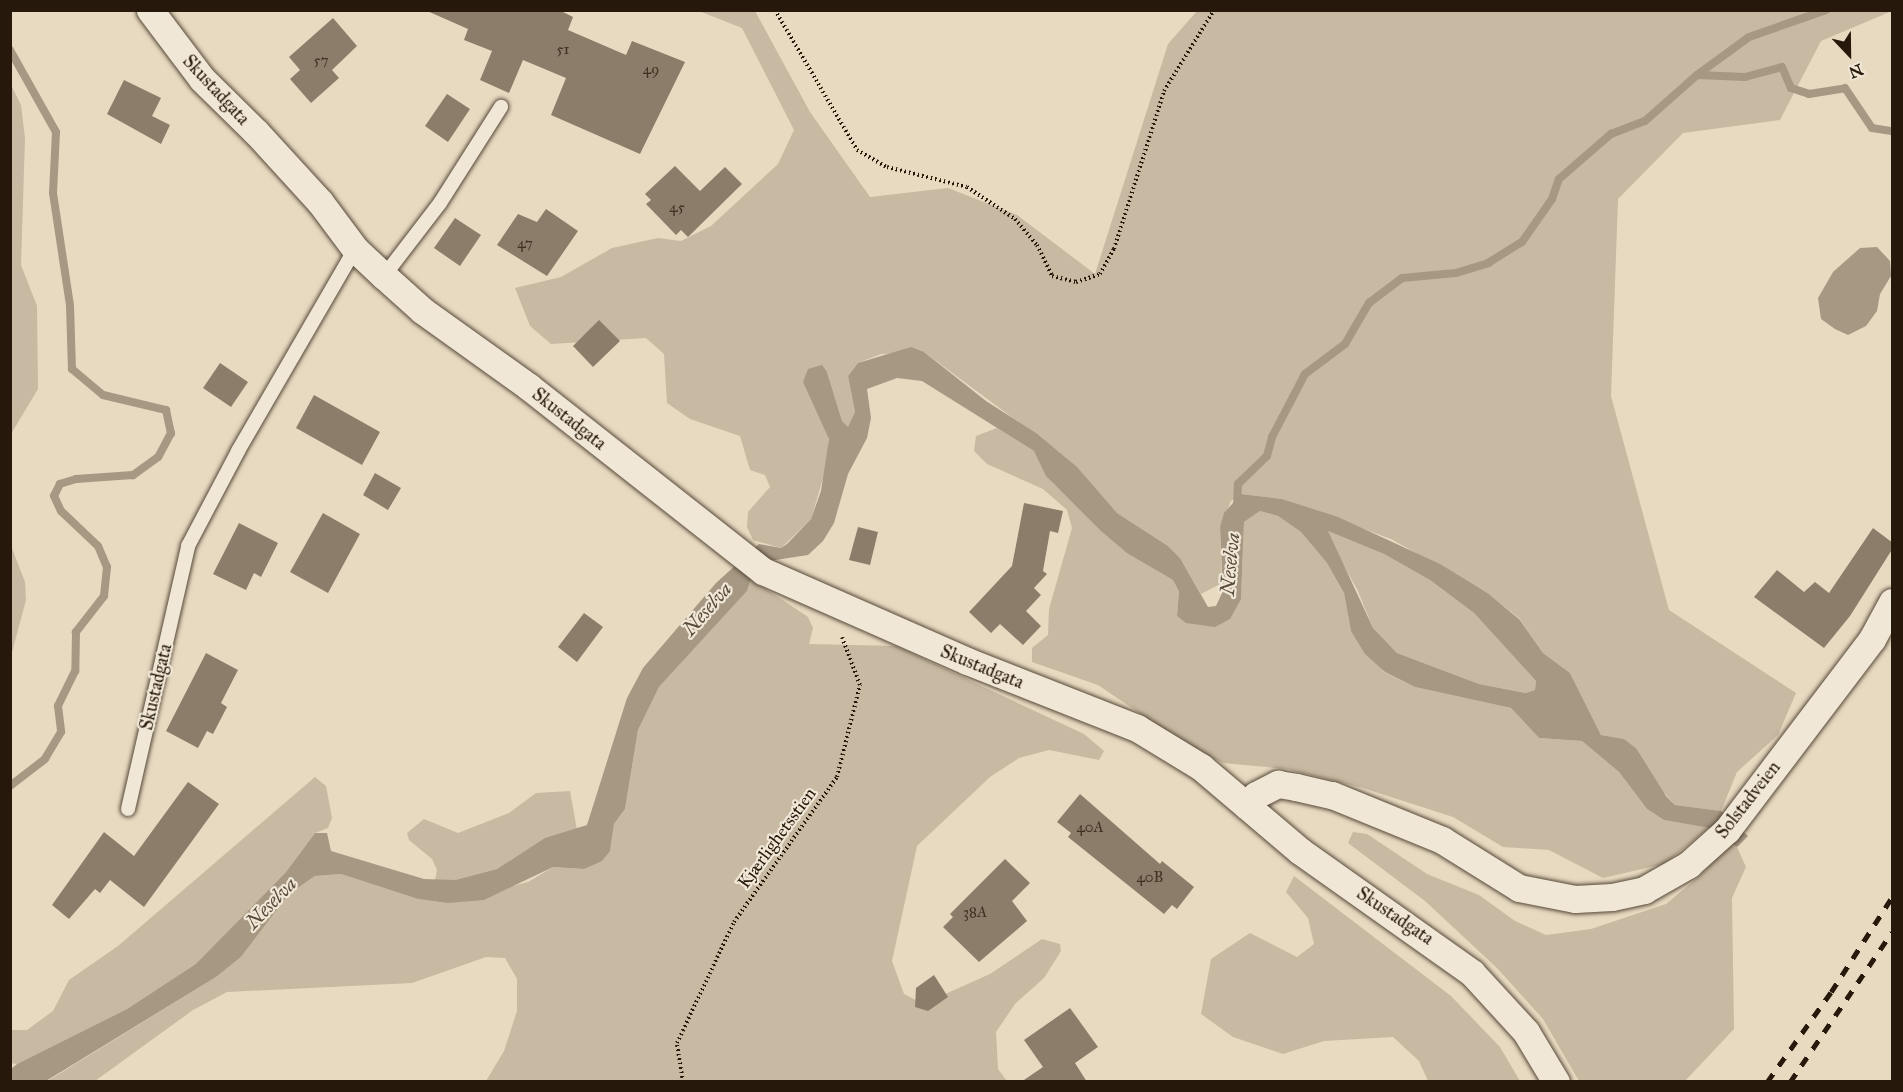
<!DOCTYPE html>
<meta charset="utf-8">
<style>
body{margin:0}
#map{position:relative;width:1903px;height:1092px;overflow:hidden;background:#e8dac1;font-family:"IM FELL Great Primer",serif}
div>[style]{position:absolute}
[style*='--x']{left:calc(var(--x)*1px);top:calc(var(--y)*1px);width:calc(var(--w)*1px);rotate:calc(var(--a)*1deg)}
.green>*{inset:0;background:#c7b9a2}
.water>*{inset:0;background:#a69883}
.stream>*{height:8px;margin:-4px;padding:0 4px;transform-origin:4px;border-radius:4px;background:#a69883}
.building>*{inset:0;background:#8b7d69}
.path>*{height:4px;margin-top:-2px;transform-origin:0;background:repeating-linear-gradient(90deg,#26180a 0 1.5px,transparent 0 4.5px)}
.roads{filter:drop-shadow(0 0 2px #564838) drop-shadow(0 0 2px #564838)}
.lane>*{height:14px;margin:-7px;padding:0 7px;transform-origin:7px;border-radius:7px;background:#f0e7d7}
.street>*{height:27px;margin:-13.5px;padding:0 13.5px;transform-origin:13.5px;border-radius:13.5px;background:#f0e7d7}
.rail>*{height:4.5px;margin-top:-2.25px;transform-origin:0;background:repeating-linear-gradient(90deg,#26180a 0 10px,transparent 0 20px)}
span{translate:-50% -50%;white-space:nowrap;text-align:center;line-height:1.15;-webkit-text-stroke:4.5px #f0e7d7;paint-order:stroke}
.number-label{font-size:15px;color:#3f3122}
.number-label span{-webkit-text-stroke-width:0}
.street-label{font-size:18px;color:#26180a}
.water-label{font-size:20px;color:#594b3a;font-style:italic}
.frame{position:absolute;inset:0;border:12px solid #26180a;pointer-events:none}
.north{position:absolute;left:1819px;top:24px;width:60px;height:60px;-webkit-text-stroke:4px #f0e7d7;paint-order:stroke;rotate:158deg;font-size:16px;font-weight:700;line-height:24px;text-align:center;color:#26180a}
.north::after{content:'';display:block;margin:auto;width:21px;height:27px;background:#26180a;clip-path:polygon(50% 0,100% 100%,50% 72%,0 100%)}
</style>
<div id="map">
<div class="green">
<i style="clip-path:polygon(699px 11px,755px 11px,810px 112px,870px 197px,948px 188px,1017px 215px,1095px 274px,1168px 44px,1197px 11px,1892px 11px,1821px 41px,1780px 120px,1683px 133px,1618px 199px,1611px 396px,1669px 610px,1796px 693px,1778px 735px,1737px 772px,1721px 811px,1675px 805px,1651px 778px,1636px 748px,1624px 739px,1601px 735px,1570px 673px,1543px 653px,1520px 619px,1489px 594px,1391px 539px,1282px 499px,1241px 494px,1231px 501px,1220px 527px,1222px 583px,1201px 594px,1180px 558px,1168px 546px,1117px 513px,1059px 452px,924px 352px,881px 354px,858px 363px,848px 376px,855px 412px,848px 428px,842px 421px,827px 372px,829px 458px,811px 519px,781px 548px,753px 540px,747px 527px,748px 512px,770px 487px,765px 475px,750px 470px,740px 436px,690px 419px,667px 403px,664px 354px,646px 338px,551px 344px,530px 326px,515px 288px,561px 277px,612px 248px,658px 238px,681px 241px,711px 226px,778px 164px,794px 130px,742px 28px)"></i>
<i style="clip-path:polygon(11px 85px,21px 105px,25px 138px,21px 265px,37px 306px,38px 389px,11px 434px)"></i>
<i style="clip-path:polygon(997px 428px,1034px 451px,1053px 483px,1075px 504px,1148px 565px,1173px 580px,1179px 593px,1177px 616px,1187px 623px,1241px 599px,1244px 522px,1260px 511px,1278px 516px,1301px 532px,1327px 563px,1344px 593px,1351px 631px,1384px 672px,1415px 687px,1511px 708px,1539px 738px,1582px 741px,1619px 772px,1647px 809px,1664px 820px,1709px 828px,1664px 864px,1603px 878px,1549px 850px,1503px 847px,1453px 817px,1363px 788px,1287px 769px,1223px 763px,1185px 744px,1098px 685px,1032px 662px,1032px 648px,1048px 635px,1049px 609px,1072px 528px,1067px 510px,1043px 489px,987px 464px,974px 451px,976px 436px)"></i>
<i style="clip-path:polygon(1328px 531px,1384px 554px,1430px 580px,1474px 613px,1536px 681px,1535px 690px,1527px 693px,1479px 684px,1397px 653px,1373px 628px,1357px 589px,1326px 535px)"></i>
<i style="clip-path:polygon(10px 543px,25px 582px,26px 600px,11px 656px)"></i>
<i style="clip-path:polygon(751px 579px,808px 617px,813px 628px,809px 644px,896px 646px,1084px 734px,1104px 751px,1099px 760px,1049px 750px,1019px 758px,990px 777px,917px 846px,892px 961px,904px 994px,923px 1004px,990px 974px,1042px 939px,1060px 944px,1061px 951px,1044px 978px,1015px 1004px,996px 1032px,998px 1069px,1007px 1081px,486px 1081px,504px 1051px,517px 1011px,517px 979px,505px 958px,486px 957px,412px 983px,227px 992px,193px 1010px,95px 1081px,46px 1082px,216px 977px,241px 957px,289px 894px,315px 876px,341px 874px,418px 899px,447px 903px,528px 882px,553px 867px,584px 869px,610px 851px,614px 824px,625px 809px,638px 730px,659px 687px,747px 591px)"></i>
<i style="clip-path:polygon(315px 777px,326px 786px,332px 818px,328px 828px,315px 833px,286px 872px,197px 964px,127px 1009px,17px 1064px,11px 1063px,11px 1030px,27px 1030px,53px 1011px,69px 980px,118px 946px)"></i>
<i style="clip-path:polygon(570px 791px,577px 830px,546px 838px,497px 869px,455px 880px,435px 880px,437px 870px,432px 859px,409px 840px,407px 833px,424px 819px,458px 833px,509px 813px,536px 793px)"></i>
<i style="clip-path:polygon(1353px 832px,1367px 834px,1427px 874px,1479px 895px,1515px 921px,1546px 935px,1591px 929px,1666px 904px,1702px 874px,1729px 842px,1737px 847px,1746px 867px,1732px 898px,1734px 1029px,1685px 1081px,1579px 1081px,1543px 1019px,1497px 968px,1425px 901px,1348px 843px)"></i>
<i style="clip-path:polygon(1294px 876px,1451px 996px,1500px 1047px,1520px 1081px,1428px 1081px,1419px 1061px,1393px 1037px,1324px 1041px,1283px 1054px,1233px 1037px,1201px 1014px,1211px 959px,1250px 933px,1297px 957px,1314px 944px,1308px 918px,1286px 892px)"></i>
</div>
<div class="water">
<i style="clip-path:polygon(1877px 247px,1890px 261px,1891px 276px,1880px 294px,1877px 311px,1866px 326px,1848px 335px,1835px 329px,1821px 319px,1818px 298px,1833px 272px,1860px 248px)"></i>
<i style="clip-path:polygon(evenodd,911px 347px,924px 352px,986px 401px,1036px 433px,1077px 467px,1117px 513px,1168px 546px,1180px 558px,1208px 607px,1216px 606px,1223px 591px,1220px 527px,1224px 513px,1241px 494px,1282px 499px,1338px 517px,1440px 564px,1489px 594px,1520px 620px,1543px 653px,1570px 673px,1601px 735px,1624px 739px,1636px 748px,1666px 796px,1675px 805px,1721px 811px,1748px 836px,1737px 847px,1709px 828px,1664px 820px,1647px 809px,1619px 772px,1582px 741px,1539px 738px,1511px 708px,1415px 687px,1385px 672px,1365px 654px,1351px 631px,1344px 593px,1327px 563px,1301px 532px,1278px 516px,1260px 511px,1244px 522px,1241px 599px,1230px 619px,1215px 627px,1186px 623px,1177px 616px,1179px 592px,1173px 580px,1127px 553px,1101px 531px,1046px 476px,1034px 451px,922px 381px,897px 378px,867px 389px,871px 418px,867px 438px,848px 474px,834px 523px,823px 541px,808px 555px,769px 561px,751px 579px,747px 591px,659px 687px,638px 730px,625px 809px,614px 824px,610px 851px,602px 861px,584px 869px,553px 867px,484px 900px,447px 903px,418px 899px,341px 874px,315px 876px,289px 894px,241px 957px,216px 977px,46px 1081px,11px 1082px,11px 1069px,17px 1064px,127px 1009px,196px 964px,286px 872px,315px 833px,327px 833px,331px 851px,424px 879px,455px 880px,497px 869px,545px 838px,587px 825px,627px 698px,643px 668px,716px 583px,759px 544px,781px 548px,787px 544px,811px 519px,821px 491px,829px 439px,803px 382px,808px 369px,822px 365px,827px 372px,842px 421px,848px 427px,855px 412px,848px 376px,858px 363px,911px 347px,1328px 531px,1384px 554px,1430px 580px,1474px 613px,1536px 681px,1535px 690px,1526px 693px,1479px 684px,1397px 653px,1373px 628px,1328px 531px)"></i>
</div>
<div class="stream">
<i style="--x:10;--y:50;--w:94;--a:60.7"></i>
<i style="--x:56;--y:132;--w:61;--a:92.8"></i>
<i style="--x:53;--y:193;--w:114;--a:81.4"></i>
<i style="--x:70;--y:306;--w:63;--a:88.2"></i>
<i style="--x:72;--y:369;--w:40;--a:40"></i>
<i style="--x:103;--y:395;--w:65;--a:13.4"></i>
<i style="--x:166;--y:410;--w:24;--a:78"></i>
<i style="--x:171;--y:433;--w:27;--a:118"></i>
<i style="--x:158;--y:457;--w:31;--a:144"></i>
<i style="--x:133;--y:475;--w:57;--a:176"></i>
<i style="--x:76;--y:479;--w:17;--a:163"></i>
<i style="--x:60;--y:484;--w:13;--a:117"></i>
<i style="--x:54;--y:496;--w:17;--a:65"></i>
<i style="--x:61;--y:511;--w:51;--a:43.4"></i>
<i style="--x:98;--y:546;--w:23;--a:67"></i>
<i style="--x:107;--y:567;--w:29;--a:96"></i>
<i style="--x:104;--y:596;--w:46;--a:127.9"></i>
<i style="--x:76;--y:632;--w:39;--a:91"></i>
<i style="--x:75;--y:671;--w:39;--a:116"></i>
<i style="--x:58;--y:706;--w:26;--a:83"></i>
<i style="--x:61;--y:732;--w:31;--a:121"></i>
<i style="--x:45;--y:759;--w:44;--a:142.4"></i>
<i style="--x:1698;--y:75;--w:47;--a:2.4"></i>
<i style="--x:1745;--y:77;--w:38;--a:-15"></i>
<i style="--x:1782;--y:67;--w:23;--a:67"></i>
<i style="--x:1791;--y:88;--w:19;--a:18"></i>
<i style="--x:1809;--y:94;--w:36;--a:-9"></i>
<i style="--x:1845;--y:88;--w:48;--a:56"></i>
<i style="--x:1872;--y:128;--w:20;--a:9"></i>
<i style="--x:1237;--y:509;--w:25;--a:-88"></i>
<i style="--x:1238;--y:484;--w:40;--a:-44"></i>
<i style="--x:1267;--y:456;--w:20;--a:-75"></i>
<i style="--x:1272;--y:437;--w:71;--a:-62.4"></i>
<i style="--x:1305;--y:374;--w:50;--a:-36.9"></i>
<i style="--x:1345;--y:344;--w:48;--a:-59.7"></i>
<i style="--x:1369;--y:303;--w:41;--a:-37.1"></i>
<i style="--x:1402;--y:278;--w:54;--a:-5.3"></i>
<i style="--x:1456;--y:273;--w:34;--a:-17"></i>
<i style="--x:1488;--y:263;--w:40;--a:-32"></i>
<i style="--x:1522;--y:242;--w:52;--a:-55.1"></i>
<i style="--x:1552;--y:199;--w:21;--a:-71"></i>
<i style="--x:1559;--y:179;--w:69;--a:-40.9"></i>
<i style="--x:1611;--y:134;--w:36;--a:-21"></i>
<i style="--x:1645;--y:121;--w:69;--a:-41.5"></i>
<i style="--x:1697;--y:75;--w:64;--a:-36.2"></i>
<i style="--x:1749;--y:37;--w:82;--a:-19.3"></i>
</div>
<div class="building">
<i style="clip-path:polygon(425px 10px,559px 10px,573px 17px,568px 30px,626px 55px,632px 41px,685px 62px,640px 154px,551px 115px,566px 78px,523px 60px,509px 93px,480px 80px,492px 51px,464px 40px,468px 29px)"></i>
<i style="clip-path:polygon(333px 18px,357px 46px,332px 70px,339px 78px,311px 103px,290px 79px,300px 70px,289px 57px)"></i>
<i style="clip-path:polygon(124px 80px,161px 98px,152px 116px,170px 125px,161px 144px,107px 114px)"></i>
<i style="clip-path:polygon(447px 94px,470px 109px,448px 142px,425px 126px)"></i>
<i style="clip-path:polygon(675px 166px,700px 191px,725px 167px,742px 184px,688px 237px,681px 230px,676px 235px,646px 204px,651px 200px,645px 194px)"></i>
<i style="clip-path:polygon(546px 209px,578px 231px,547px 276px,497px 245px,518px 214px,537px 222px)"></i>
<i style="clip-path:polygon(455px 218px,481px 235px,460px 266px,434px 248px)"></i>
<i style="clip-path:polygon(599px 320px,620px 341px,593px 367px,573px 346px)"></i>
<i style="clip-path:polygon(220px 363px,248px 382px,231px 407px,203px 388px)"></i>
<i style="clip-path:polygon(314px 395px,380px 432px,362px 465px,296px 428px)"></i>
<i style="clip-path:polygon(375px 473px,401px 488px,388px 510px,363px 495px)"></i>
<i style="clip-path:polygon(1024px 503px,1063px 511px,1058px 533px,1050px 531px,1043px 571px,1047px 574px,1034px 588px,1041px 595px,1026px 611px,1041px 626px,1023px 645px,1000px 624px,991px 633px,969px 612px,1012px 566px)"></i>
<i style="clip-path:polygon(323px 513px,360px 534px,328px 593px,290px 572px)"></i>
<i style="clip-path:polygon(239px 523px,278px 543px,261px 577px,254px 573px,246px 590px,213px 574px)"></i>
<i style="clip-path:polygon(858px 527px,878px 532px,870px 565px,849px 560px)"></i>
<i style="clip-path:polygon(1873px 528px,1893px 543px,1893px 548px,1850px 616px,1824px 648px,1754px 597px,1777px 570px,1804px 592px,1815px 582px,1829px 593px)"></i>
<i style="clip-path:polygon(584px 613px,603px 627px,577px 662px,558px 647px)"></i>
<i style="clip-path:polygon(206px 653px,238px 670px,221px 703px,227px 707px,213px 734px,207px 731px,198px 748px,166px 731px)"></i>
<i style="clip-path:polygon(188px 782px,219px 804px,144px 907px,110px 880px,100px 893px,95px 889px,69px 919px,52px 905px,104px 832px,134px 856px)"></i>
<i style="clip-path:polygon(1080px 794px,1160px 864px,1162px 861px,1194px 887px,1177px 909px,1172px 905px,1164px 914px,1068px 837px,1071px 833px,1057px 822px)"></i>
<i style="clip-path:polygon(1005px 859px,1030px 883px,1012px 901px,1027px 921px,979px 962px,943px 927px,953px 917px,950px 914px)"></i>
<i style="clip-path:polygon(934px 975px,948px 997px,928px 1011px,915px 1007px,916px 988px)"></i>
<i style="clip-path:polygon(1070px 1008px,1098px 1047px,1075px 1063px,1087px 1082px,1021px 1082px,1043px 1067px,1024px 1040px)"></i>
</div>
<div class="path">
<i style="--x:775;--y:10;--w:162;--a:59.6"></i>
<i style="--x:857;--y:150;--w:34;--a:30"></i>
<i style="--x:887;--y:167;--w:82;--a:14"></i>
<i style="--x:967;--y:187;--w:58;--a:33.7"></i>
<i style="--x:1015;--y:219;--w:34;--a:50"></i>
<i style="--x:1037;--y:245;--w:34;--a:64"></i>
<i style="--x:1052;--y:276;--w:25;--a:14"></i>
<i style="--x:1076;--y:282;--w:25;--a:-18"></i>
<i style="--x:1100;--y:274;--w:29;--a:-61"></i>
<i style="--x:1114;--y:249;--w:166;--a:-72.4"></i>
<i style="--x:1164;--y:91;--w:95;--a:-58.3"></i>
<i style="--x:683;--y:1082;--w:39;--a:-99"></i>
<i style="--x:677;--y:1043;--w:134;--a:-64.8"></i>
<i style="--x:734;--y:922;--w:178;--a:-54.6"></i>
<i style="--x:837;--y:777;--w:95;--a:-76"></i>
<i style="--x:860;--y:685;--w:51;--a:-110.6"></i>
</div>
<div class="roads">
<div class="lane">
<i style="--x:384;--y:276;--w:92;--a:-52.5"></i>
<i style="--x:440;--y:203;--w:114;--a:-57.6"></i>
<i style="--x:128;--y:809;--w:270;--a:-77.1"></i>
<i style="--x:188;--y:546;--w:107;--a:-62.2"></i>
<i style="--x:238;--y:451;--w:233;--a:-59.9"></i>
</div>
<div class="street">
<i style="--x:150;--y:10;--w:86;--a:53"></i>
<i style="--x:202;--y:79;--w:76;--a:44.5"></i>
<i style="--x:256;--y:132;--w:95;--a:47.6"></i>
<i style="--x:320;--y:202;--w:59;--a:53.3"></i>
<i style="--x:355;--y:249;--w:40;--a:43"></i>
<i style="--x:384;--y:276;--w:52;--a:41.9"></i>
<i style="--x:423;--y:311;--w:130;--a:35.6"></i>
<i style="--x:529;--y:387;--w:298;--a:38.2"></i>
<i style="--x:763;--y:571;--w:223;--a:23.8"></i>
<i style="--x:967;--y:661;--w:183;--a:21.5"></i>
<i style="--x:1137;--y:728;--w:75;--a:31.4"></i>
<i style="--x:1201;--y:767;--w:130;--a:40.3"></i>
<i style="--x:1300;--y:851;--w:211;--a:35.3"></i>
<i style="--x:1472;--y:973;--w:80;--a:47.5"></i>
<i style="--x:1526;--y:1032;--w:58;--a:59"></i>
<i style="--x:1247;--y:806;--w:14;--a:-51"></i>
<i style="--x:1256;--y:795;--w:25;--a:-27"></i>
<i style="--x:1278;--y:784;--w:18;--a:9"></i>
<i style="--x:1296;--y:787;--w:37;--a:13"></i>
<i style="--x:1332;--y:795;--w:119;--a:22.2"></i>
<i style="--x:1442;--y:840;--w:91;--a:31.9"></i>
<i style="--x:1519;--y:888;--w:57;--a:11.1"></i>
<i style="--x:1575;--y:899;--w:37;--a:-3"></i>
<i style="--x:1612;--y:897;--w:33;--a:-12"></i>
<i style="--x:1644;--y:890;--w:51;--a:-29.6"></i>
<i style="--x:1688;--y:865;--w:52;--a:-41.9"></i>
<i style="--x:1727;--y:830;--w:240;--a:-52.8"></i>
<i style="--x:1872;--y:639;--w:42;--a:-61.6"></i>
</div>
</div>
<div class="rail">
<i style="--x:1767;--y:1082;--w:110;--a:-54.6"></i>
<i style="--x:1831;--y:992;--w:113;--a:-57.3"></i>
<i style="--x:1790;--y:1082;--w:181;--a:-55.8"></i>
</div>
<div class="number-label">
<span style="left:563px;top:50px">51</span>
<span style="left:321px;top:61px">57</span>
<span style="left:651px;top:70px">49</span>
<span style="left:677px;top:208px">45</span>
<span style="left:525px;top:244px">47</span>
<span style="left:1090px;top:828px">40A</span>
<span style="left:1150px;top:878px">40B</span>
<span style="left:975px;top:913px">38A</span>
</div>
<div class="street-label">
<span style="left:216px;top:90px;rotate:47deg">Skustadgata</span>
<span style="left:569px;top:419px;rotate:38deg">Skustadgata</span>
<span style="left:982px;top:667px;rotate:22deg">Skustadgata</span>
<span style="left:156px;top:687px;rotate:-77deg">Skustadgata</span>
<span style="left:1748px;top:800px;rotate:-52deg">Solstadveien</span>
<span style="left:777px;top:838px;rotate:-54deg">Kjærlighetsstien</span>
<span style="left:1395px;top:916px;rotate:34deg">Skustadgata</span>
</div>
<div class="water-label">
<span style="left:1230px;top:564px;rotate:-85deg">Neselva</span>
<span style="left:707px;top:609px;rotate:-49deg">Neselva</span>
<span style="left:271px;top:903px;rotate:-46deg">Neselva</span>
</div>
<div class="frame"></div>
<div class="north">N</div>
</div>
